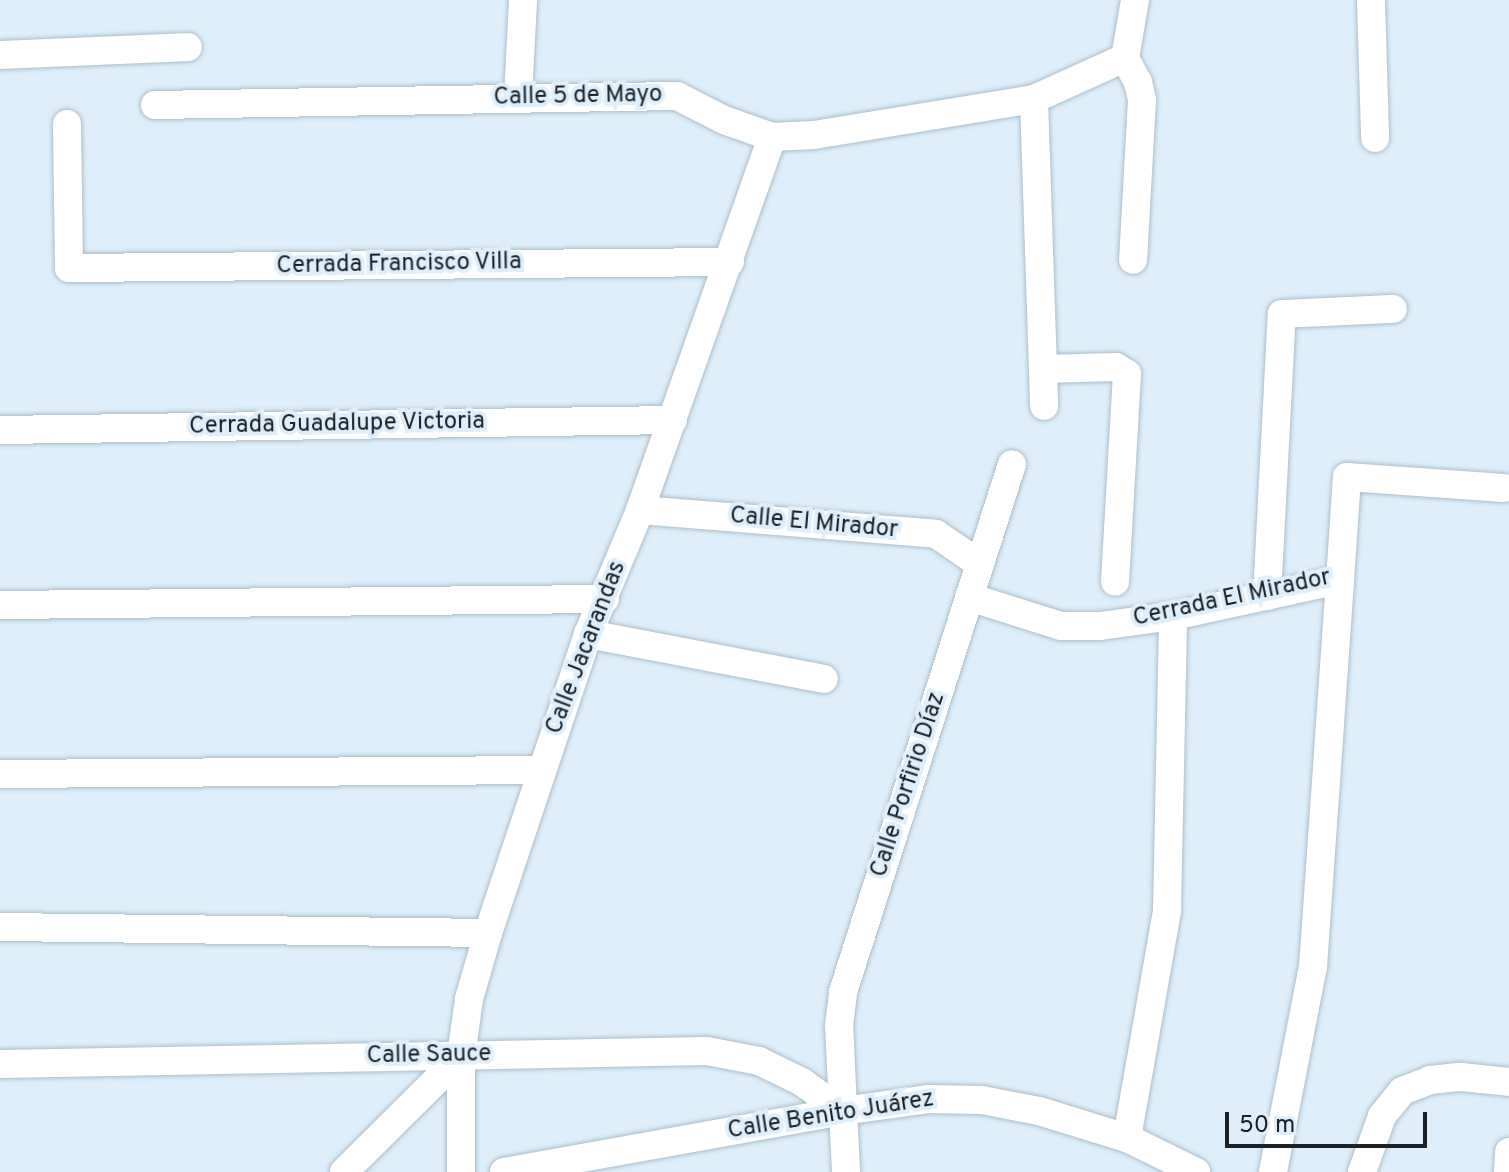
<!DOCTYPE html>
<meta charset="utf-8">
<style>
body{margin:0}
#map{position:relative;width:1509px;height:1172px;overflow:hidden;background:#deeffb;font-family:Overpass,sans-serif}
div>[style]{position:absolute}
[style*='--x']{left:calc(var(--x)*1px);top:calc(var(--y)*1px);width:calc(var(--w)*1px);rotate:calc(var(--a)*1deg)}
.roads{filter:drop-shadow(0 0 2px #adbec9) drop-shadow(0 0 2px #adbec9)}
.minor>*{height:28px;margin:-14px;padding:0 14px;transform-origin:14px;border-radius:14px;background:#fff}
span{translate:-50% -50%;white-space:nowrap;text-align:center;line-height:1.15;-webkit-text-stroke:8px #deeffb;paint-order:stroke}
.street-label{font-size:24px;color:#1b2125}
.scale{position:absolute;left:1225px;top:1112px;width:202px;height:36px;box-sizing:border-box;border:4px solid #1b2125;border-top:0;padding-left:10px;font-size:24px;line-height:28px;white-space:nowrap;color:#1b2125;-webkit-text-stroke:6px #deeffb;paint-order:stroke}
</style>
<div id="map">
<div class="roads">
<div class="minor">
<i style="--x:1371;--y:0;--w:138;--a:88.3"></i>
<i style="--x:0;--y:55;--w:188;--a:-2.4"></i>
<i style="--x:1125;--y:58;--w:27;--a:62"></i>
<i style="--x:1138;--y:82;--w:18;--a:77"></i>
<i style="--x:1142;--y:100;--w:160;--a:93.2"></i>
<i style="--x:1125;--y:58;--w:59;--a:-80.2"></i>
<i style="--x:518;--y:97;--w:97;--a:-87"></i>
<i style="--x:1034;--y:99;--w:307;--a:88.1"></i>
<i style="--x:155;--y:105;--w:522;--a:-0.99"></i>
<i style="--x:677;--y:96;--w:53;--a:27.1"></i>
<i style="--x:724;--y:120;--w:51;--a:19.5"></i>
<i style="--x:772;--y:137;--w:42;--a:-2.7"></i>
<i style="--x:814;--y:135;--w:223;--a:-9.3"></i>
<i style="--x:1034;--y:99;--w:100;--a:-24.3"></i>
<i style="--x:67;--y:124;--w:144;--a:89.2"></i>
<i style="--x:69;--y:268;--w:661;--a:-0.52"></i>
<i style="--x:1043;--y:369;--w:73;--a:-1.6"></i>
<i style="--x:1116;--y:367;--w:13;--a:32"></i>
<i style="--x:1127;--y:374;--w:208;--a:93.3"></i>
<i style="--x:0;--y:430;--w:673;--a:-0.85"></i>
<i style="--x:640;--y:510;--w:297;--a:4.6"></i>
<i style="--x:936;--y:534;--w:53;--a:34.3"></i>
<i style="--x:1267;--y:596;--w:282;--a:-87"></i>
<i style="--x:1282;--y:314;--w:111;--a:-2.6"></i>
<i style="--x:969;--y:597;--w:96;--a:17.5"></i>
<i style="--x:1061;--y:626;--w:39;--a:0"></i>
<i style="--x:1100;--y:626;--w:74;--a:-7.8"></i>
<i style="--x:1173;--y:616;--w:171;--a:-12.2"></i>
<i style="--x:1340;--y:580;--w:103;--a:-86.1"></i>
<i style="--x:1347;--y:477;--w:157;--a:4"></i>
<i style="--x:0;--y:605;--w:605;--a:-0.57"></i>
<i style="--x:588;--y:634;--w:240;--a:10.8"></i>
<i style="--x:0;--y:774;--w:542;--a:-0.42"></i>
<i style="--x:0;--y:927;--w:488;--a:0.7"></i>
<i style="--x:0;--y:1064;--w:707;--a:-1.05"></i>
<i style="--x:707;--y:1051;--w:53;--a:10.9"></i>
<i style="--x:759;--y:1061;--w:48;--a:26"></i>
<i style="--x:802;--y:1082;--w:49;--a:35.9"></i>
<i style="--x:1127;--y:1138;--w:231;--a:-80"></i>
<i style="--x:1167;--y:910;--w:294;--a:-88.8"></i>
<i style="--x:344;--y:1172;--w:165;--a:-44.8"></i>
<i style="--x:461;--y:1172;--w:116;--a:-90"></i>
<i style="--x:461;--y:1056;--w:58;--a:-82"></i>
<i style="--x:469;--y:999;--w:69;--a:-73.9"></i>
<i style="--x:488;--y:933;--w:315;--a:-71.5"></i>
<i style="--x:588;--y:634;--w:134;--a:-67.2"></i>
<i style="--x:640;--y:510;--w:396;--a:-70.5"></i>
<i style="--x:504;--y:1172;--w:343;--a:-10.2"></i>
<i style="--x:842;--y:1111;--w:87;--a:-7.9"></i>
<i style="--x:928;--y:1099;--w:54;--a:1.1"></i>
<i style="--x:982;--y:1100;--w:58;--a:10.9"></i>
<i style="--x:1039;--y:1111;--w:92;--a:17.1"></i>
<i style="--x:1127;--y:1138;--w:77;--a:26.2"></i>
<i style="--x:846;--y:1172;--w:146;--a:-92.7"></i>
<i style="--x:839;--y:1026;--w:34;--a:-83"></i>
<i style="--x:843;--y:992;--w:554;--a:-72.25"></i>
<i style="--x:1273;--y:1172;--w:209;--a:-79"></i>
<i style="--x:1313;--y:967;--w:388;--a:-86"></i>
<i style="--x:1362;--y:1172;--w:59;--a:-70.3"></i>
<i style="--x:1382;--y:1116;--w:32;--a:-51"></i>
<i style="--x:1402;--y:1091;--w:30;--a:-21"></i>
<i style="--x:1430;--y:1080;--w:31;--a:-6"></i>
<i style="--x:1461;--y:1077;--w:48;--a:5.9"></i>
<i style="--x:1508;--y:1172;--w:20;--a:-87"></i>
</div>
</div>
<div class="street-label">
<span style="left:578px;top:97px;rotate:-1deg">Calle 5 de Mayo</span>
<span style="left:399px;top:265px;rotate:-1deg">Cerrada Francisco Villa</span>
<span style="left:337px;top:425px;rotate:-1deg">Cerrada Guadalupe Victoria</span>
<span style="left:814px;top:524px;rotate:5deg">Calle El Mirador</span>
<span style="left:1232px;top:599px;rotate:-12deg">Cerrada El Mirador</span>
<span style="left:587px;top:648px;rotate:-69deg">Calle Jacarandas</span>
<span style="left:909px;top:785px;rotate:-72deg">Calle Porfirio Díaz</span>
<span style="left:429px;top:1056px;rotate:-1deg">Calle Sauce</span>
<span style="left:831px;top:1116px;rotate:-9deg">Calle Benito Juárez</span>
</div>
<div class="scale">50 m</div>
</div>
